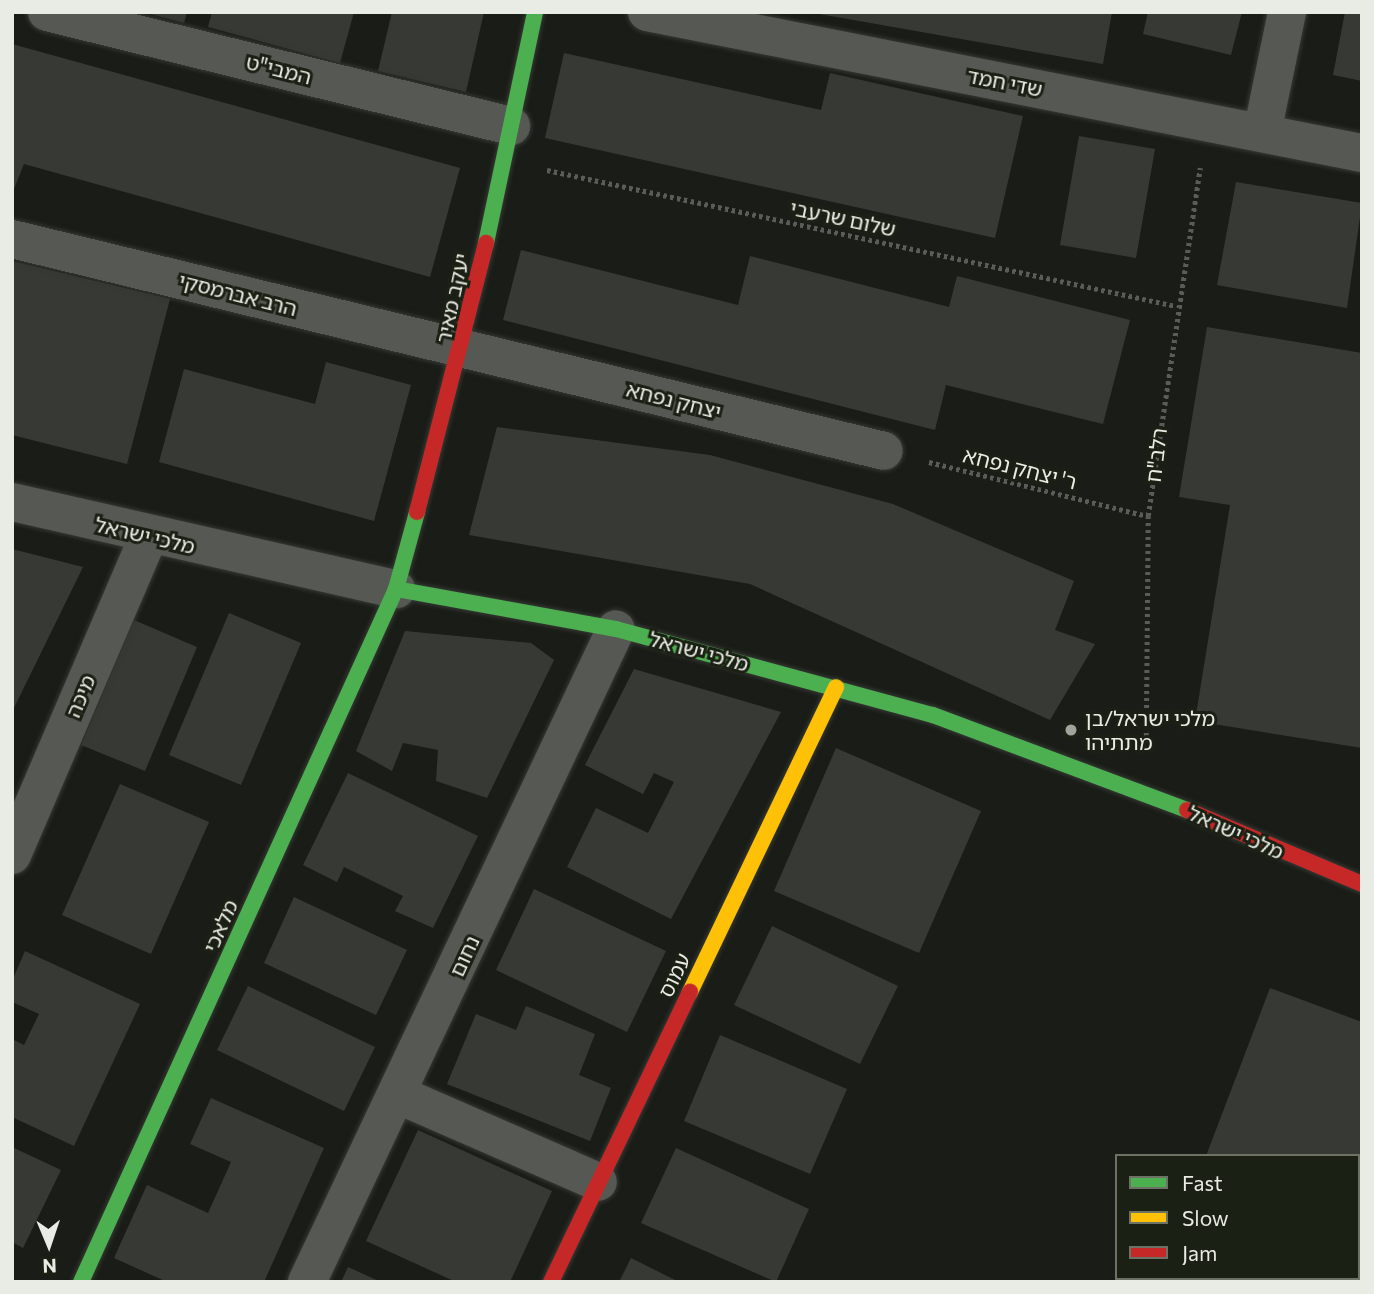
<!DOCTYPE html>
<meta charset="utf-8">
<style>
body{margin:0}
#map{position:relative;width:1374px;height:1294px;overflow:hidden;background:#1a1d17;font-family:Commissioner,"Noto Sans Hebrew",sans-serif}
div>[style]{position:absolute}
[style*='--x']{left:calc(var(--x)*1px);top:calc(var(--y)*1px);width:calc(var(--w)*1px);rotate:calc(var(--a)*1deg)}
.building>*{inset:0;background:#373934}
.path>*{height:4.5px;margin-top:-2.25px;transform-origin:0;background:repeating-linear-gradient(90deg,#5a5c58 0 3.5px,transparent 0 7px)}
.roads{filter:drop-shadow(0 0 2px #363834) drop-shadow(0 0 2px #363834)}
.street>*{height:38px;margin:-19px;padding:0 19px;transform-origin:19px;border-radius:19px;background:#565853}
.fast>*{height:16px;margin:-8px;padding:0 8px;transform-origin:8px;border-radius:8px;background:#4caf50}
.slow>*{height:16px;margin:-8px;padding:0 8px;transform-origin:8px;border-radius:8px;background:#ffc107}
.jam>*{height:16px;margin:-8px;padding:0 8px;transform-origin:8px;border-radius:8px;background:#c62828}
.dots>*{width:19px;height:19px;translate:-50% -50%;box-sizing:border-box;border:4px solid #1b2014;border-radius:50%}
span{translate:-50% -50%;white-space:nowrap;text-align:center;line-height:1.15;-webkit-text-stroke:6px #1b2014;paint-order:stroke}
.street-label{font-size:21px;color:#e9ece4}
.poi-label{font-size:21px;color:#e9ece4}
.left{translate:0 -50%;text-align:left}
.frame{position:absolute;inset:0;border:14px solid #e9ece4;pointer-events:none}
.legend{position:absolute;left:1115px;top:1154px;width:245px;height:126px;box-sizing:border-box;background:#1b2014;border:2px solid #6d7267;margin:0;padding:9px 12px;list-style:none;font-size:21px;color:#e9ece4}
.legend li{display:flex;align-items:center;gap:14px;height:35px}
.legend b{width:35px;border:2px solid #6d7267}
.north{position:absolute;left:14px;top:1210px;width:70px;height:70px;-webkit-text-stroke:5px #1b2014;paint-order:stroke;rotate:178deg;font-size:19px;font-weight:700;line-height:28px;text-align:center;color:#e9ece4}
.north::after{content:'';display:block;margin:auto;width:24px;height:32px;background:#e9ece4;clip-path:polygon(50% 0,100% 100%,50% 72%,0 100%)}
</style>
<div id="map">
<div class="building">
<i style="clip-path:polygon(143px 12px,187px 12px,184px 23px)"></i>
<i style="clip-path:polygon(212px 12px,354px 12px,340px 63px,208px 27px)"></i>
<i style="clip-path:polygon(392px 12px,484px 12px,466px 92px,378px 71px)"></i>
<i style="clip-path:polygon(808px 12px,1112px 12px,1103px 64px)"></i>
<i style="clip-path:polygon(1148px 12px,1242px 12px,1231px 55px,1143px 34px)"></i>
<i style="clip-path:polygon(1345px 12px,1362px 12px,1362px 81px,1333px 75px)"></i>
<i style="clip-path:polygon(12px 44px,460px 168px,430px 277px,24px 164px,12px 194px)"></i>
<i style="clip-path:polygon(564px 53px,821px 110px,830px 73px,1023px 116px,995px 238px,545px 138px)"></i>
<i style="clip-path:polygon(1079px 136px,1155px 149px,1136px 258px,1060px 245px)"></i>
<i style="clip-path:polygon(1236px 182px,1362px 203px,1347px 308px,1217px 285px)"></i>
<i style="clip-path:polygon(521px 250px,738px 305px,750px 256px,949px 307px,957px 276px,1130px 320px,1103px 424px,946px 385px,935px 430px,503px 320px)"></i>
<i style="clip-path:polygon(12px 261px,170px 299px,127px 464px,12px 435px)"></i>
<i style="clip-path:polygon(1207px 327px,1362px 353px,1362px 748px,1195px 721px,1230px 505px,1179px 497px)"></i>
<i style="clip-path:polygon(326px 362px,411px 385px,374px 521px,159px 462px,184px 369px,315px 404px)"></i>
<i style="clip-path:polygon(497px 427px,710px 455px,893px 504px,1074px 581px,1055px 630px,1095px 644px,1050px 720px,750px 584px,469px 535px)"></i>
<i style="clip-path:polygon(12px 549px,83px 567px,12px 712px)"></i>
<i style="clip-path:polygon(229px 613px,301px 643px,241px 785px,169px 755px)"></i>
<i style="clip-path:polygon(134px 620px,197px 647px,145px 771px,81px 745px)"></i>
<i style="clip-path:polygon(405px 631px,531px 643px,554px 660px,487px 798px,436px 781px,438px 750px,403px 743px,392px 771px,356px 751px)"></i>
<i style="clip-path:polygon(634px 669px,781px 712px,671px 919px,567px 867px,596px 808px,648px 833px,674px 782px,654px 773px,643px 794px,585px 765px)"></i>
<i style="clip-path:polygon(836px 748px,981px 811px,919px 953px,774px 891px)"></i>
<i style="clip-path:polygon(348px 773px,478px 836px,433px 928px,395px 911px,403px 896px,344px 867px,337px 882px,303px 865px)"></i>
<i style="clip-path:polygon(120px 784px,209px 822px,151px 954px,62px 915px)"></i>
<i style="clip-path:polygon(534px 889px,666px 951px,627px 1032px,496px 970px)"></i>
<i style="clip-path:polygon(294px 897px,407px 950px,376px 1015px,264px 963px)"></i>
<i style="clip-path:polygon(772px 926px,898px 986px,860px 1064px,734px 1005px)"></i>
<i style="clip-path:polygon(25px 951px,140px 1004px,74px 1146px,12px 1117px,12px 1039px,24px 1045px,39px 1014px,12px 1002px,12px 981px)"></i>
<i style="clip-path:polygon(248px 986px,375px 1047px,344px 1111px,217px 1050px)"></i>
<i style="clip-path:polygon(1270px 988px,1362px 1022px,1362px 1282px,1345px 1278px,1358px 1278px,1358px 1156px,1206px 1156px)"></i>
<i style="clip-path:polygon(526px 1006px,595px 1034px,579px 1075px,611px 1088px,590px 1141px,447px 1084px,476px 1014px,516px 1030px)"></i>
<i style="clip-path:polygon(720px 1035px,847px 1089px,810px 1174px,684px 1121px)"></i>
<i style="clip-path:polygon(211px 1098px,324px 1148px,264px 1282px,167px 1282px,114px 1258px,147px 1185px,208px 1213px,231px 1162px,190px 1144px)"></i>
<i style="clip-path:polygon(418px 1130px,552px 1191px,510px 1282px,456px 1282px,366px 1241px)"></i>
<i style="clip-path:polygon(12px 1147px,61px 1170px,23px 1248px,12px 1242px)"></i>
<i style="clip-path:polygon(676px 1148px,809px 1209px,776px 1282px,641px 1223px)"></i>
<i style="clip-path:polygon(631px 1258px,679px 1282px,619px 1282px)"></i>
<i style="clip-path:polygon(348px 1267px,381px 1282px,341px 1282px)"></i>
<i style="clip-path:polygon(1161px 1278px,1204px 1278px,1213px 1282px,1159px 1282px)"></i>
</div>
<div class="path">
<i style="--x:547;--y:170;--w:644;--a:12.2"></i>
<i style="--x:929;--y:462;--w:226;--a:13.9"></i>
<i style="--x:1146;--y:743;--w:227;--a:-89.5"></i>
<i style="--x:1148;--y:516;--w:352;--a:-81.5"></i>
</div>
<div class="roads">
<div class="street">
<i style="--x:47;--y:12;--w:478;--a:13.8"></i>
<i style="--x:647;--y:12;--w:729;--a:11.16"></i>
<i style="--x:1262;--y:133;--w:124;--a:-78.3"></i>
<i style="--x:12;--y:239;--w:897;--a:13.66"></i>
<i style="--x:12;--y:502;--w:394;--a:12.8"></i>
<i style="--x:12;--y:855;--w:346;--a:-66.8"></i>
<i style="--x:399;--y:1095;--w:217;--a:23.6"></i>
<i style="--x:307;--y:1282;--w:722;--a:-64.68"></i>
</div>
<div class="fast">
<i style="--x:486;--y:243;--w:236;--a:-78"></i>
<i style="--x:396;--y:589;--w:224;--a:10.3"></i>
<i style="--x:616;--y:629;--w:328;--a:15.2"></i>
<i style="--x:933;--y:715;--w:271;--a:20.5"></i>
<i style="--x:81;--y:1282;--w:761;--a:-65.56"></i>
<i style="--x:396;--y:589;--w:80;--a:-74.7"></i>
</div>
<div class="slow">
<i style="--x:690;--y:992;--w:338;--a:-64.4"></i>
</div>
<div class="jam">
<i style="--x:417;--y:512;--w:278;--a:-75.6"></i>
<i style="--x:1187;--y:810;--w:190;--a:22.9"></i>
<i style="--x:551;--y:1282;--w:322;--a:-64.4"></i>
</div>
</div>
<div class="dots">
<i style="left:1071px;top:730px;background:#a1a49c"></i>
</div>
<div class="street-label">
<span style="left:279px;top:69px;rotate:14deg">המבי"ט</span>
<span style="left:1005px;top:82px;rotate:11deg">שדי חמד</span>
<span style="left:843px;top:218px;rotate:12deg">שלום שרעבי</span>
<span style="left:238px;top:294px;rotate:14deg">הרב אברמסקי</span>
<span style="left:452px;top:298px;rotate:-78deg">יעקב מאיר</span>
<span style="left:674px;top:400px;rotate:14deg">יצחק נפחא</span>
<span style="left:1156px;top:455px;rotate:-83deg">רלב"ח</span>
<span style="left:1020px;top:468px;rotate:14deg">ר' יצחק נפחא</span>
<span style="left:145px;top:535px;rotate:13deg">מלכי ישראל</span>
<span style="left:699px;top:651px;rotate:15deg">מלכי ישראל</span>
<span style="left:80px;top:696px;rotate:-67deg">מיכה</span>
<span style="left:1236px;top:832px;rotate:24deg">מלכי ישראל</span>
<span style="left:220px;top:926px;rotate:-66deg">מלאכי</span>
<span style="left:464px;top:956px;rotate:-65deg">נחום</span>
<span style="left:674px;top:975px;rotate:-64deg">עמוס</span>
</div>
<div class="poi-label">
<span class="left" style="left:1085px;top:730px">מלכי ישראל/בן<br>מתתיהו</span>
</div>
<div class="frame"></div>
<ul class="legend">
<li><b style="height:9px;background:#4caf50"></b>Fast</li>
<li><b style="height:9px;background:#ffc107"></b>Slow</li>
<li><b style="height:9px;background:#c62828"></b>Jam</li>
</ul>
<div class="north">N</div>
</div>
